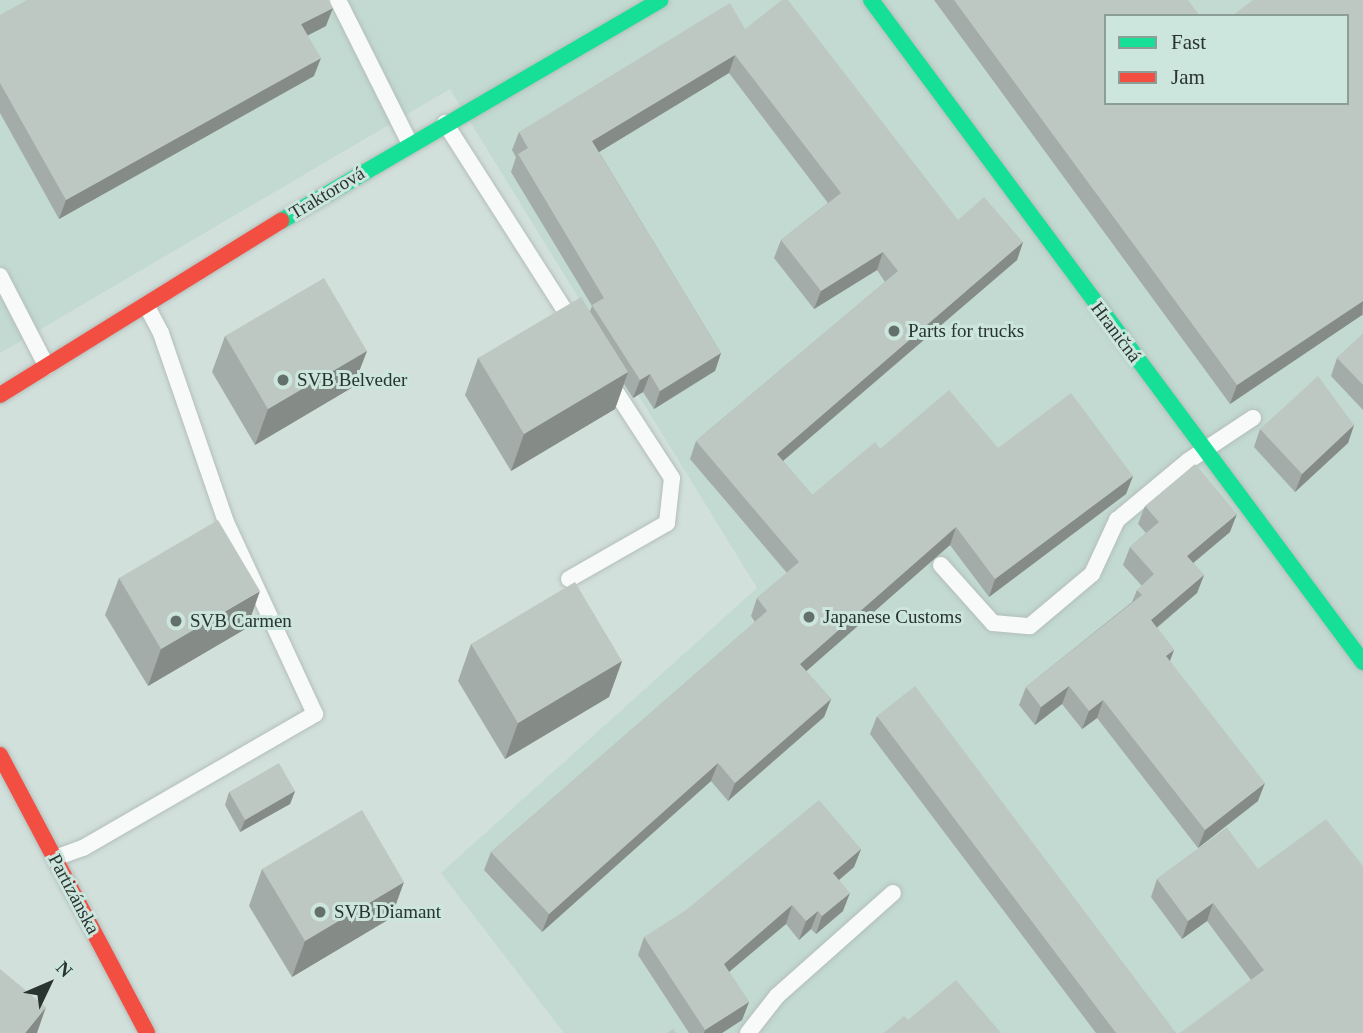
<!DOCTYPE html>
<meta charset="utf-8">
<style>
body{margin:0}
#map{position:relative;width:1363px;height:1033px;overflow:hidden;background:#d2e0db;font-family:Georgia,serif}
div>[style]{position:absolute}
[style*='--x']{left:calc(var(--x)*1px);top:calc(var(--y)*1px);width:calc(var(--w)*1px);rotate:calc(var(--a)*1deg)}
.built>*{inset:0;background:#c2dad1}
.roads{filter:drop-shadow(0 0 2px #b3bebb) drop-shadow(0 0 2px #b3bebb)}
.lane>*{height:16px;margin:-8px;padding:0 8px;transform-origin:8px;border-radius:8px;background:#f8fafa}
.fast>*{height:16px;margin:-8px;padding:0 8px;transform-origin:8px;border-radius:8px;background:#16e098}
.jam>*{height:16px;margin:-8px;padding:0 8px;transform-origin:8px;border-radius:8px;background:#f24e42}
.wall>*{inset:0;background:#a3aca8}
.shaded-wall>*{inset:0;background:#858c88}
.building>*{inset:0;background:#bec8c3}
.dots>*{width:19px;height:19px;translate:-50% -50%;box-sizing:border-box;border:4px solid #cce6dd;border-radius:50%}
span{translate:-50% -50%;white-space:nowrap;text-align:center;line-height:1.15;-webkit-text-stroke:6px #cce6dd;paint-order:stroke}
.street-label{font-size:19px;color:#293330}
.poi-label{font-size:19px;color:#293330}
.left{translate:0 -50%;text-align:left}
.legend{position:absolute;left:1104px;top:14px;width:245px;height:91px;box-sizing:border-box;background:#cce6dd;border:2px solid #8b9e98;margin:0;padding:9px 12px;list-style:none;font-size:21px;color:#293330}
.legend li{display:flex;align-items:center;gap:14px;height:35px}
.legend b{width:35px;border:2px solid #8b9e98}
.north{position:absolute;left:14px;top:949px;width:70px;height:70px;-webkit-text-stroke:5px #cce6dd;paint-order:stroke;rotate:46deg;font-size:19px;font-weight:700;line-height:28px;text-align:center;color:#293330}
.north::after{content:'';display:block;margin:auto;width:24px;height:32px;background:#293330;clip-path:polygon(50% 0,100% 100%,50% 72%,0 100%)}
</style>
<div id="map">
<div class="built">
<i style="clip-path:polygon(evenodd,0 0,1363px 0,1363px 1033px,564px 1033px,441px 873px,757px 588px,450px 89px,0 353px,0 0,1106px 16px,1347px 16px,1347px 103px,1106px 103px,1106px 16px)"></i>
</div>
<div class="roads">
<div class="lane">
<i style="--x:338;--y:0;--w:161;--a:63.4"></i>
<i style="--x:445;--y:123;--w:240;--a:57.4"></i>
<i style="--x:0;--y:276;--w:102;--a:62.7"></i>
<i style="--x:941;--y:565;--w:78;--a:48.1"></i>
<i style="--x:993;--y:623;--w:37;--a:5"></i>
<i style="--x:1030;--y:626;--w:81;--a:-40"></i>
<i style="--x:1092;--y:574;--w:60;--a:-65.2"></i>
<i style="--x:1117;--y:520;--w:92;--a:-39.7"></i>
<i style="--x:1188;--y:461;--w:78;--a:-33.5"></i>
<i style="--x:569;--y:579;--w:113;--a:-29.7"></i>
<i style="--x:667;--y:523;--w:45;--a:-83.7"></i>
<i style="--x:672;--y:478;--w:117;--a:-123.1"></i>
<i style="--x:55;--y:858;--w:30;--a:-20"></i>
<i style="--x:83;--y:848;--w:268;--a:-30"></i>
<i style="--x:315;--y:714;--w:212;--a:-114.9"></i>
<i style="--x:226;--y:522;--w:200;--a:-109"></i>
<i style="--x:161;--y:333;--w:32;--a:-118"></i>
<i style="--x:748;--y:1033;--w:47;--a:-51.9"></i>
<i style="--x:777;--y:996;--w:155;--a:-41.6"></i>
</div>
<div class="fast">
<i style="--x:871;--y:0;--w:825;--a:53.38"></i>
<i style="--x:281;--y:221;--w:439;--a:-30.2"></i>
</div>
<div class="jam">
<i style="--x:0;--y:395;--w:331;--a:-31.8"></i>
<i style="--x:0;--y:755;--w:314;--a:62.1"></i>
</div>
</div>
<div class="wall">
<i style="clip-path:polygon(934px 0,1188px 0,1106px 103px,1363px 0,1363px 316px,1362px 315px,1230px 404px)"></i>
<i style="clip-path:polygon(0 15px,326px 26px,308px 35px,314px 76px,59px 219px,0 113px)"></i>
<i style="clip-path:polygon(745px 29px,958px 220px,1023px 242px,1017px 260px,783px 461px,812px 495px,880px 449px,998px 448px,1133px 476px,1126px 494px,989px 597px,950px 545px,806px 671px,831px 699px,824px 717px,728px 801px,711px 781px,542px 932px,484px 870px,491px 852px,755px 622px,751px 616px,757px 598px,787px 573px,690px 459px,696px 441px,885px 282px,877px 270px,814px 309px,774px 258px,781px 240px,828px 203px,729px 73px,599px 152px,721px 353px,715px 371px,654px 409px,643px 392px,633px 398px,624px 384px,615px 409px,511px 471px,465px 395px,478px 358px,590px 311px,592px 306px,511px 172px,516px 157px,512px 150px,519px 132px)"></i>
<i style="clip-path:polygon(1363px 334px,1363px 410px,1331px 376px,1337px 358px)"></i>
<i style="clip-path:polygon(225px 336px,367px 351px,353px 387px,255px 445px,212px 372px)"></i>
<i style="clip-path:polygon(1354px 425px,1348px 443px,1295px 492px,1254px 447px,1260px 429px)"></i>
<i style="clip-path:polygon(1145px 506px,1230px 532px,1193px 563px,1204px 575px,1197px 593px,1157px 628px,1174px 650px,1170px 661px,1258px 801px,1198px 848px,1097px 718px,1082px 729px,1062px 704px,1035px 725px,1019px 705px,1026px 687px,1132px 602px,1137px 590px,1142px 586px,1123px 565px,1130px 547px,1146px 533px,1138px 524px)"></i>
<i style="clip-path:polygon(119px 578px,247px 628px,148px 686px,105px 615px)"></i>
<i style="clip-path:polygon(471px 644px,622px 661px,609px 697px,505px 759px,458px 681px)"></i>
<i style="clip-path:polygon(877px 716px,1176px 1033px,1096px 1033px,870px 734px)"></i>
<i style="clip-path:polygon(295px 791px,290px 804px,240px 832px,225px 805px,229px 792px)"></i>
<i style="clip-path:polygon(1227px 828px,1363px 1033px,1251px 980px,1207px 921px,1182px 939px,1151px 897px,1157px 879px)"></i>
<i style="clip-path:polygon(861px 849px,854px 867px,839px 880px,843px 911px,816px 934px,811px 929px,799px 940px,786px 924px,729px 972px,749px 1002px,742px 1020px,722px 1033px,689px 1033px,638px 955px,644px 937px)"></i>
<i style="clip-path:polygon(262px 869px,391px 918px,292px 977px,249px 906px)"></i>
</div>
<div class="shaded-wall">
<i style="clip-path:polygon(333px 8px,326px 26px,295px 42px,301px 24px)"></i>
<i style="clip-path:polygon(735px 55px,729px 73px,586px 160px,592px 141px)"></i>
<i style="clip-path:polygon(321px 58px,314px 76px,59px 219px,66px 200px)"></i>
<i style="clip-path:polygon(1023px 242px,1017px 260px,770px 472px,777px 454px)"></i>
<i style="clip-path:polygon(883px 252px,877px 270px,814px 309px,821px 291px)"></i>
<i style="clip-path:polygon(1363px 301px,1362px 315px,1230px 404px,1237px 385px)"></i>
<i style="clip-path:polygon(367px 351px,353px 387px,255px 445px,268px 409px)"></i>
<i style="clip-path:polygon(721px 353px,715px 371px,654px 409px,660px 391px)"></i>
<i style="clip-path:polygon(628px 372px,615px 409px,511px 471px,524px 434px)"></i>
<i style="clip-path:polygon(650px 374px,643px 392px,633px 398px,640px 380px)"></i>
<i style="clip-path:polygon(1354px 425px,1348px 443px,1295px 492px,1302px 474px)"></i>
<i style="clip-path:polygon(1133px 476px,1126px 494px,989px 597px,995px 579px)"></i>
<i style="clip-path:polygon(1237px 514px,1230px 532px,1180px 574px,1187px 556px)"></i>
<i style="clip-path:polygon(956px 527px,950px 545px,794px 682px,800px 664px)"></i>
<i style="clip-path:polygon(1204px 575px,1197px 593px,1144px 638px,1151px 620px)"></i>
<i style="clip-path:polygon(260px 591px,247px 628px,148px 686px,161px 649px)"></i>
<i style="clip-path:polygon(1174px 650px,1167px 668px,1166px 656px)"></i>
<i style="clip-path:polygon(622px 661px,609px 697px,505px 759px,518px 723px)"></i>
<i style="clip-path:polygon(1069px 686px,1062px 704px,1035px 725px,1041px 707px)"></i>
<i style="clip-path:polygon(831px 699px,824px 717px,728px 801px,735px 783px)"></i>
<i style="clip-path:polygon(1103px 700px,1097px 718px,1082px 729px,1089px 711px)"></i>
<i style="clip-path:polygon(718px 763px,711px 781px,542px 932px,549px 914px)"></i>
<i style="clip-path:polygon(1265px 783px,1258px 801px,1198px 848px,1205px 830px)"></i>
<i style="clip-path:polygon(295px 791px,290px 804px,240px 832px,245px 820px)"></i>
<i style="clip-path:polygon(861px 849px,854px 867px,826px 891px,833px 873px)"></i>
<i style="clip-path:polygon(404px 882px,391px 918px,292px 977px,305px 941px)"></i>
<i style="clip-path:polygon(850px 893px,843px 911px,816px 934px,822px 916px)"></i>
<i style="clip-path:polygon(1213px 903px,1207px 921px,1182px 939px,1188px 921px)"></i>
<i style="clip-path:polygon(792px 905px,786px 924px,717px 982px,724px 964px)"></i>
<i style="clip-path:polygon(818px 911px,811px 929px,799px 940px,806px 921px)"></i>
<i style="clip-path:polygon(749px 1002px,742px 1020px,722px 1033px,704px 1033px,705px 1030px)"></i>
<i style="clip-path:polygon(46px 1007px,37px 1033px,25px 1033px)"></i>
</div>
<div class="building">
<i style="clip-path:polygon(27px 0,328px 0,333px 8px,301px 24px,321px 58px,66px 200px,0 83px,0 15px)"></i>
<i style="clip-path:polygon(782px 0,788px 0,958px 220px,984px 197px,1023px 242px,777px 454px,812px 495px,875px 442px,880px 449px,949px 390px,998px 448px,1071px 393px,1133px 476px,995px 579px,956px 527px,800px 664px,831px 699px,735px 783px,718px 763px,549px 914px,491px 852px,767px 611px,757px 598px,799px 562px,696px 441px,898px 271px,883px 252px,821px 291px,781px 240px,841px 193px,735px 55px,592px 141px,721px 353px,660px 391px,650px 374px,640px 380px,592px 305px,604px 298px,518px 154px,528px 148px,519px 132px,730px 3px,745px 29px)"></i>
<i style="clip-path:polygon(954px 0,1188px 0,1200px 16px,1106px 16px,1106px 103px,1347px 103px,1347px 16px,1232px 16px,1253px 0,1363px 0,1363px 301px,1237px 385px)"></i>
<i style="clip-path:polygon(324px 278px,367px 351px,268px 409px,225px 336px)"></i>
<i style="clip-path:polygon(581px 297px,628px 372px,524px 434px,478px 358px)"></i>
<i style="clip-path:polygon(1363px 334px,1363px 385px,1337px 358px)"></i>
<i style="clip-path:polygon(1318px 376px,1354px 425px,1302px 474px,1260px 429px)"></i>
<i style="clip-path:polygon(1195px 464px,1237px 514px,1187px 556px,1204px 575px,1151px 620px,1174px 650px,1166px 656px,1265px 783px,1205px 830px,1103px 700px,1089px 711px,1069px 686px,1041px 707px,1026px 687px,1142px 595px,1137px 590px,1154px 574px,1130px 547px,1159px 522px,1145px 506px)"></i>
<i style="clip-path:polygon(218px 520px,260px 591px,161px 649px,119px 578px)"></i>
<i style="clip-path:polygon(575px 582px,622px 661px,518px 723px,471px 644px)"></i>
<i style="clip-path:polygon(915px 686px,1176px 1033px,1116px 1033px,877px 716px)"></i>
<i style="clip-path:polygon(279px 763px,295px 791px,245px 820px,229px 792px)"></i>
<i style="clip-path:polygon(819px 800px,861px 849px,833px 873px,850px 893px,822px 916px,818px 911px,806px 921px,792px 905px,724px 964px,749px 1002px,705px 1030px,644px 937px,686px 910px)"></i>
<i style="clip-path:polygon(362px 810px,404px 882px,305px 941px,262px 869px)"></i>
<i style="clip-path:polygon(1326px 819px,1363px 866px,1363px 1033px,1180px 1033px,1264px 970px,1213px 903px,1188px 921px,1157px 879px,1227px 828px,1258px 869px)"></i>
<i style="clip-path:polygon(0 969px,46px 1007px,25px 1033px,0 1033px)"></i>
<i style="clip-path:polygon(956px 980px,1001px 1033px,884px 1033px,904px 1016px,908px 1020px)"></i>
<i style="clip-path:polygon(673px 1029px,676px 1033px,667px 1033px)"></i>
</div>
<div class="dots">
<i style="left:894px;top:331px;background:#64706c"></i>
<i style="left:283px;top:380px;background:#64706c"></i>
<i style="left:809px;top:617px;background:#64706c"></i>
<i style="left:176px;top:621px;background:#64706c"></i>
<i style="left:320px;top:912px;background:#64706c"></i>
</div>
<div class="street-label">
<span style="left:327px;top:193px;rotate:-31deg">Traktorová</span>
<span style="left:1116px;top:332px;rotate:53deg">Hraničná</span>
<span style="left:74px;top:894px;rotate:62deg">Partizánska</span>
</div>
<div class="poi-label">
<span class="left" style="left:908px;top:331px">Parts for trucks</span>
<span class="left" style="left:297px;top:380px">SVB Belveder</span>
<span class="left" style="left:823px;top:617px">Japanese Customs</span>
<span class="left" style="left:190px;top:621px">SVB Carmen</span>
<span class="left" style="left:334px;top:912px">SVB Diamant</span>
</div>
<ul class="legend">
<li><b style="height:9px;background:#16e098"></b>Fast</li>
<li><b style="height:9px;background:#f24e42"></b>Jam</li>
</ul>
<div class="north">N</div>
</div>
